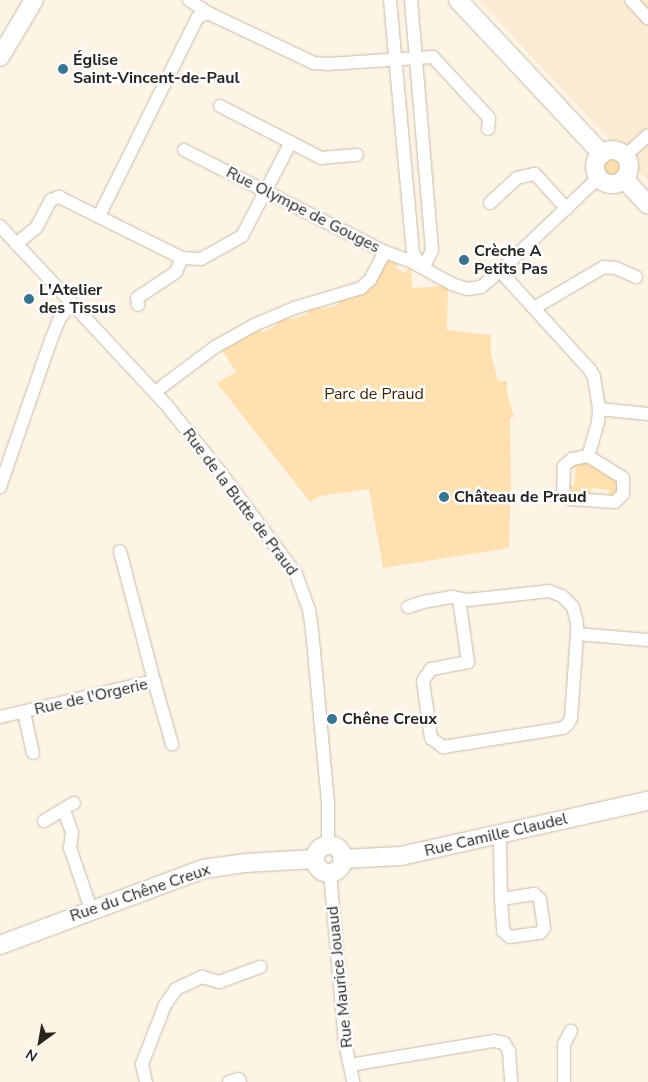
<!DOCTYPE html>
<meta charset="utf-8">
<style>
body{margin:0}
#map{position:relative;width:648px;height:1082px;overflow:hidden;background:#fdf4e6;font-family:"Nunito Sans",sans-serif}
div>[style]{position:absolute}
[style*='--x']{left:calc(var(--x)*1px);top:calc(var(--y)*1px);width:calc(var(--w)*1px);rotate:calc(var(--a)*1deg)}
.built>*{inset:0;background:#fbebd3}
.green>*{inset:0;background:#fee0b1}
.round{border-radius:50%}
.roads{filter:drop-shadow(0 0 1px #c6bbaa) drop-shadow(0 0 1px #c6bbaa)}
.street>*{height:12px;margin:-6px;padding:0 6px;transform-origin:6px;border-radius:6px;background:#fff}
.secondary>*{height:18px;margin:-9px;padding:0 9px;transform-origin:9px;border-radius:9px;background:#fff}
.secondary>.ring{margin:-9px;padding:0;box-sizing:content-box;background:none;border:18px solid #fff;border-radius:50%}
.dots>*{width:14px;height:14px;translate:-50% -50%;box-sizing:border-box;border:2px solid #fff;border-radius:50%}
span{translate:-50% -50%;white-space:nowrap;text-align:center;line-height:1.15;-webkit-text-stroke:5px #fff;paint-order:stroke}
.poi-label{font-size:16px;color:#28241e;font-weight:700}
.left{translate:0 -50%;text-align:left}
.street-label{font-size:16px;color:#28241e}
.park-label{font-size:16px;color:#3a2600}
.north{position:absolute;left:15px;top:1017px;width:50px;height:50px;-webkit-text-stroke:4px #fff;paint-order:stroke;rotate:212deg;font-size:14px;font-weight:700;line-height:20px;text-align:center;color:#28241e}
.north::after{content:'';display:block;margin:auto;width:18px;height:22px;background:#28241e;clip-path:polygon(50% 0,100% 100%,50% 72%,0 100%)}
</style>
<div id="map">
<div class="built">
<i style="clip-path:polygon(479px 0,648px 0,648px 181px,625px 156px)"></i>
</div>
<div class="green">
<i class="round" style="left:602px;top:155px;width:22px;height:22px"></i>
<i style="clip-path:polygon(392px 260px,399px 262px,396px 268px,405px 273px,409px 267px,411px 268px,412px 288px,443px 286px,448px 288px,447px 330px,491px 335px,491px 354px,498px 381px,507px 381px,507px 393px,514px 417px,510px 418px,511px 485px,509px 548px,383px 568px,369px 489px,320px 496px,310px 502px,217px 383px,236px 372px,222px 350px,257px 330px,263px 332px,275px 326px,279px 319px,286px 317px,292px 319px,307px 314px,309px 309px,317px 306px,323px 309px,337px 305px,341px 299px,386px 262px)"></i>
<i style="clip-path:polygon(577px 461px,591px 463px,618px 477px,619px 494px,608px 498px,609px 490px,591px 488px,590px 496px,572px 494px,567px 486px,574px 486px,576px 468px,570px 467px)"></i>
</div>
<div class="roads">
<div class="street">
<i style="--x:189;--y:0;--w:23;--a:34"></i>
<i style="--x:208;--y:13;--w:117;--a:25.3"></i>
<i style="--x:314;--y:63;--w:14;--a:4"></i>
<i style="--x:328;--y:64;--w:105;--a:-3.8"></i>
<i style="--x:433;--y:57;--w:83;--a:47.4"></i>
<i style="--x:489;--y:118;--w:11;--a:95"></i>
<i style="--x:390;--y:0;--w:255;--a:84.8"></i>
<i style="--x:413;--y:254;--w:14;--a:51"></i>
<i style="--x:411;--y:0;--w:251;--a:85.2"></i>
<i style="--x:432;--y:250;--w:19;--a:115"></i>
<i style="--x:631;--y:0;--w:25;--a:47"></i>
<i style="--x:220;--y:106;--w:114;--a:27.2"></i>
<i style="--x:321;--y:158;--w:36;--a:-5"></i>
<i style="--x:184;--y:150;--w:225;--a:26.9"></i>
<i style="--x:385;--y:252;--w:29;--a:20"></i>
<i style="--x:412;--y:262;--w:46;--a:28.8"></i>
<i style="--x:452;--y:284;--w:16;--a:18"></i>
<i style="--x:467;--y:289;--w:14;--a:-8"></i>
<i style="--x:481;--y:287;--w:25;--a:-40"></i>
<i style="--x:500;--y:271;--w:131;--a:-43.5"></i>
<i style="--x:595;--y:181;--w:6;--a:-31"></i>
<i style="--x:625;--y:156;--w:31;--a:-42"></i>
<i style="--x:490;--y:203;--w:37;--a:-43"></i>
<i style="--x:517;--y:178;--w:18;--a:-13"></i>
<i style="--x:535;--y:174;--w:47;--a:47.6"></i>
<i style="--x:99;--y:216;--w:222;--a:-63.6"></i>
<i style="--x:198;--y:17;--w:11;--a:-22"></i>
<i style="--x:0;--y:226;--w:247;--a:47.1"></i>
<i style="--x:168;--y:407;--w:85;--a:51.2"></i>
<i style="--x:221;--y:473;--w:126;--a:53.4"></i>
<i style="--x:296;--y:574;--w:37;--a:70"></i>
<i style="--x:309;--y:609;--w:21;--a:82"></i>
<i style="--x:312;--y:630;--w:175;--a:84.7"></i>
<i style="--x:328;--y:804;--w:41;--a:90"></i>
<i style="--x:16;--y:244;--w:26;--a:-39"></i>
<i style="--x:36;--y:228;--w:32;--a:-62"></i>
<i style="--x:51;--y:200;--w:9;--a:-21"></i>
<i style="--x:59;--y:197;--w:137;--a:26.4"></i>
<i style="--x:182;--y:258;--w:19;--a:3"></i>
<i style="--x:201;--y:259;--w:47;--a:-29.3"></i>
<i style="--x:242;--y:236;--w:106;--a:-62.5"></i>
<i style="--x:500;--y:271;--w:134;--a:47.7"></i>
<i style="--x:590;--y:370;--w:8;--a:60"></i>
<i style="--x:594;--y:377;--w:32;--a:81"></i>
<i style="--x:599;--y:409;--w:13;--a:94"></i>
<i style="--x:598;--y:422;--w:35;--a:106"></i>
<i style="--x:588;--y:456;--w:16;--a:169"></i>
<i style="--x:572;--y:459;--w:11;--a:139"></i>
<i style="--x:564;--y:466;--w:23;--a:92"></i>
<i style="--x:563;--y:489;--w:8;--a:67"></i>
<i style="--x:566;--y:496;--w:6;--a:31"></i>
<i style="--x:571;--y:499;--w:44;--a:3.9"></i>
<i style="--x:615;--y:502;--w:11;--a:-45"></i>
<i style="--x:623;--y:494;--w:16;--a:-90"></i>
<i style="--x:623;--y:478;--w:41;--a:-147.8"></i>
<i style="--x:138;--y:305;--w:7;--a:-98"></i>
<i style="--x:137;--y:298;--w:47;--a:-33.7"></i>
<i style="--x:176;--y:272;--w:15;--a:-67"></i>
<i style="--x:534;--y:308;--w:81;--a:-30.4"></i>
<i style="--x:604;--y:267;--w:12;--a:5"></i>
<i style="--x:616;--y:268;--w:22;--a:24"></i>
<i style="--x:155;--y:392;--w:75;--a:-36.9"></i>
<i style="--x:215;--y:347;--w:45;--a:-29.4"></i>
<i style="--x:254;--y:325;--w:43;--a:-23"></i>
<i style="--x:294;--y:308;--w:70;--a:-16.6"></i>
<i style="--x:361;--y:288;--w:12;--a:-42"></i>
<i style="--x:370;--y:280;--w:32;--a:-62"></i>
<i style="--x:599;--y:409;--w:49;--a:5.8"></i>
<i style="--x:0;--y:487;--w:156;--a:-70.9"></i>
<i style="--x:51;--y:340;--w:24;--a:-68"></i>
<i style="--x:60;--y:318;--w:19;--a:-51"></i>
<i style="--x:120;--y:551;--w:134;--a:75.3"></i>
<i style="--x:459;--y:599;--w:64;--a:81.9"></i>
<i style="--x:468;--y:662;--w:38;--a:169"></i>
<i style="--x:431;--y:669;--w:14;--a:124"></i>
<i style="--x:423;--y:681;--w:58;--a:82"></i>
<i style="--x:431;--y:738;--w:15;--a:37"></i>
<i style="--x:443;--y:747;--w:121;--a:-9"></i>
<i style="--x:563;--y:728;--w:6;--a:-39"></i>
<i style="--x:568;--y:724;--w:7;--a:-63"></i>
<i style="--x:571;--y:718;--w:84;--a:-85.9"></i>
<i style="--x:408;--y:607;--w:16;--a:-18"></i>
<i style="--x:423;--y:602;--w:28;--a:-10"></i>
<i style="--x:451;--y:597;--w:17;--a:10"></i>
<i style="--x:468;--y:600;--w:81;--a:-6.3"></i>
<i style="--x:549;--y:591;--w:14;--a:21"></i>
<i style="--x:562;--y:596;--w:16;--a:45"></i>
<i style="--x:573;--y:607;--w:16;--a:76"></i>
<i style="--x:577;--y:623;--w:11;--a:90"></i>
<i style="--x:577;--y:634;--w:71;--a:4.8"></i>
<i style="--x:24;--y:713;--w:41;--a:77.3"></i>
<i style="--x:0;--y:717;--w:158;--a:-13.2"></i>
<i style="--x:154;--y:681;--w:66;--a:74.1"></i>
<i style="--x:64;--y:811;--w:22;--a:69"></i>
<i style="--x:72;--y:832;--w:16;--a:97"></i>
<i style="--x:70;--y:848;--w:65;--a:71"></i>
<i style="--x:44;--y:821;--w:35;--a:-31"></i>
<i style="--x:499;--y:835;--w:8;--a:83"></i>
<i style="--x:500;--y:843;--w:56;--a:89"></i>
<i style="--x:501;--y:899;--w:32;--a:86"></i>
<i style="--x:503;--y:931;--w:9;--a:41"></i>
<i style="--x:510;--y:937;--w:30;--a:-8"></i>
<i style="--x:540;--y:933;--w:6;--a:-51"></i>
<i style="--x:544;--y:928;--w:29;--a:-98"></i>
<i style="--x:540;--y:899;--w:8;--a:-140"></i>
<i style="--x:534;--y:894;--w:33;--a:171"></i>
<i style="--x:330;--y:872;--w:172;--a:85"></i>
<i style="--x:345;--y:1043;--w:40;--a:78"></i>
<i style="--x:350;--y:1065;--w:146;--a:-9.5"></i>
<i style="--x:494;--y:1041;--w:10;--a:11"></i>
<i style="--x:504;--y:1043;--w:9;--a:58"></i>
<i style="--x:509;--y:1051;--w:31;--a:86"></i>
<i style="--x:146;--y:1082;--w:18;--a:-103"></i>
<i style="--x:142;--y:1064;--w:63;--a:-68.7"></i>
<i style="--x:165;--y:1005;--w:19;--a:-55"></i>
<i style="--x:176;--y:989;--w:29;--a:-25"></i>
<i style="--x:202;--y:977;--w:18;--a:16"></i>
<i style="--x:219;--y:982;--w:44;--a:-20.1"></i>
<i style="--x:229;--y:1082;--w:10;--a:-17"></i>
<i style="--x:239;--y:1079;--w:3;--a:72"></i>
<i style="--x:564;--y:1082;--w:38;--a:-90"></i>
<i style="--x:564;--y:1044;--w:15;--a:-62"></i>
</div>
<div class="secondary">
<i style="--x:458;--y:0;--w:211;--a:46.9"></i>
<i style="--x:0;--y:57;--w:66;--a:-59.2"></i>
<i class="ring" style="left:595px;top:150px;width:16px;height:16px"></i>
<i style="--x:624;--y:179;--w:35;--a:47"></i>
<i class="ring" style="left:315px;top:845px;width:10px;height:10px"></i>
<i style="--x:342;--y:859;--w:59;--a:-2.9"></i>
<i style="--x:401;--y:856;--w:253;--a:-12.6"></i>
<i style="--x:0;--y:945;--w:217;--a:-20.5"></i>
<i style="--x:203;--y:869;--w:42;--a:-8.1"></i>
<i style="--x:245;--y:863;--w:70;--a:-3.3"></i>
</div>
</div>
<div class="dots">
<i style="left:63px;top:69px;background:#3b748e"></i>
<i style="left:464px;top:260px;background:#3b748e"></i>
<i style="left:29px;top:299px;background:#3b748e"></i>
<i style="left:444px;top:497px;background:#3b748e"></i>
<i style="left:332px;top:719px;background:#3b748e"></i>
</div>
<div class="poi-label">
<span class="left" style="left:73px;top:69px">Église<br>Saint-Vincent-de-Paul</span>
<span class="left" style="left:474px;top:260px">Crèche A<br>Petits Pas</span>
<span class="left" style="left:39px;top:299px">L'Atelier<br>des Tissus</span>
<span class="left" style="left:454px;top:497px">Château de Praud</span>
<span class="left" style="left:342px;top:719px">Chêne Creux</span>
</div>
<div class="street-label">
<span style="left:303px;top:210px;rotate:27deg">Rue Olympe de Gouges</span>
<span style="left:240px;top:502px;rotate:53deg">Rue de la Butte de Praud</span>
<span style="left:91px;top:697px;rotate:-13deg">Rue de l'Orgerie</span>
<span style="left:496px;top:835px;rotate:-13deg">Rue Camille Claudel</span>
<span style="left:140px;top:893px;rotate:-19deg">Rue du Chêne Creux</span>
<span style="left:340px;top:977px;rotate:-96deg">Rue Maurice Jouaud</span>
</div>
<div class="park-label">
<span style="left:374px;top:394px">Parc de Praud</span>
</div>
<div class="north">N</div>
</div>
